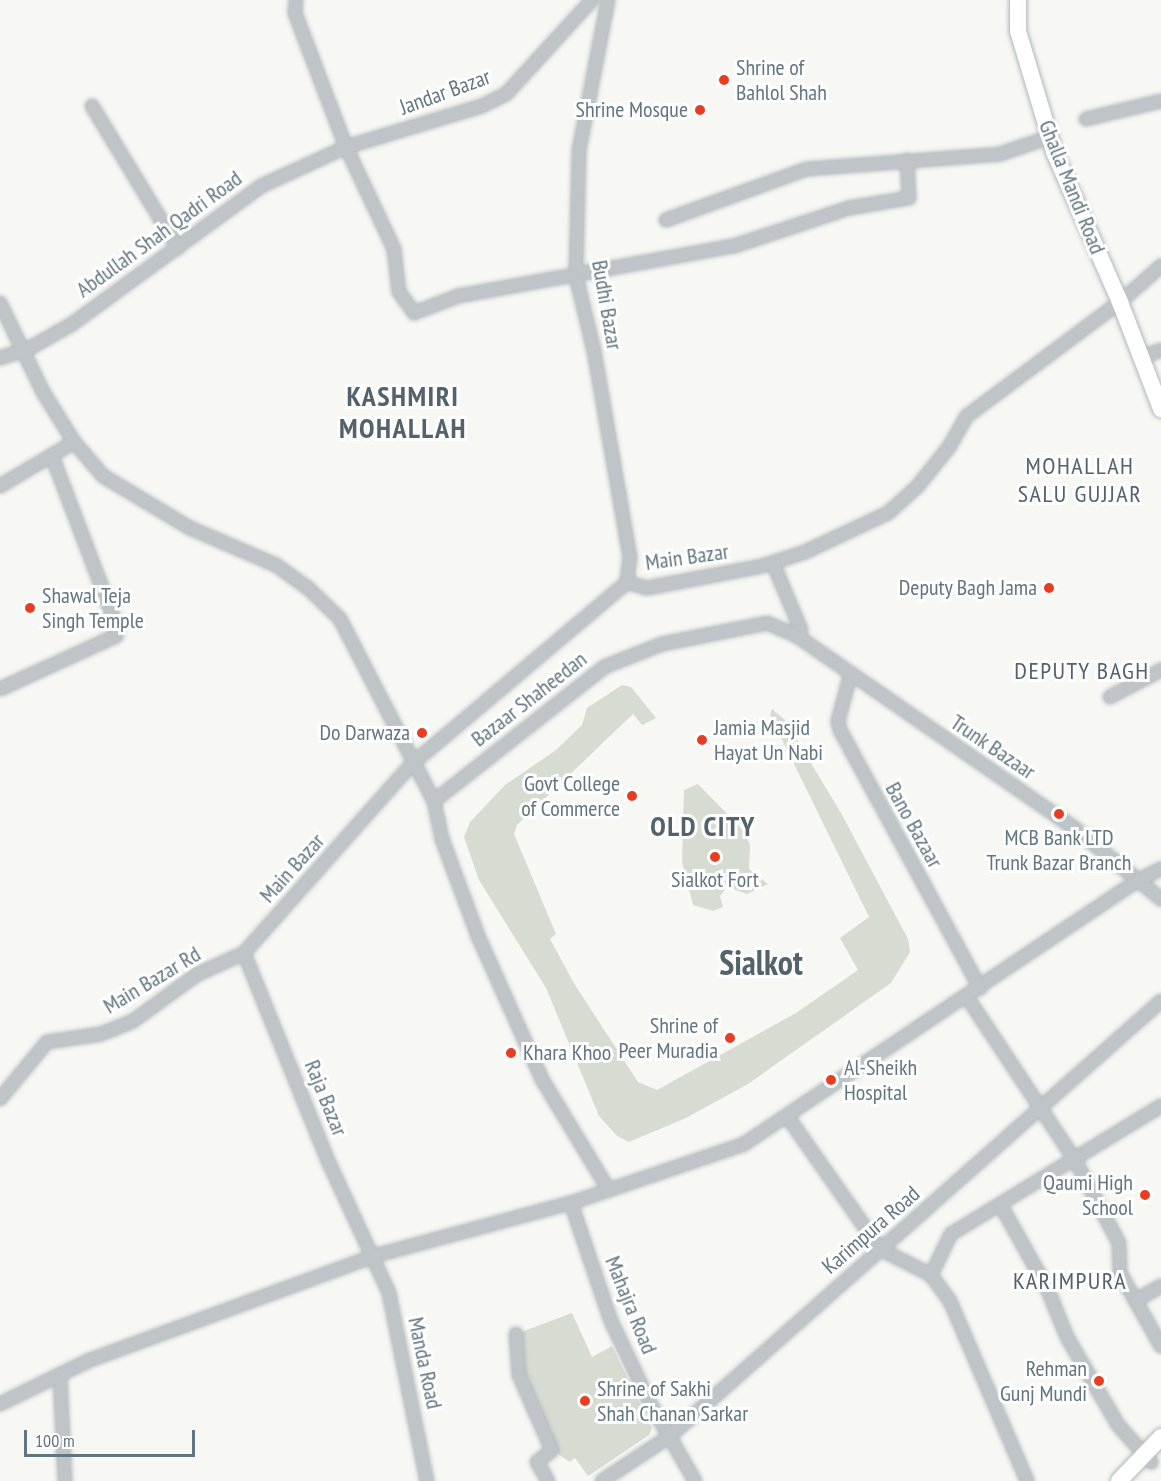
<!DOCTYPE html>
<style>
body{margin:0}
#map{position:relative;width:1161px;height:1481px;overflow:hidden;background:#f7f7f4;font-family:"PT Sans Narrow",sans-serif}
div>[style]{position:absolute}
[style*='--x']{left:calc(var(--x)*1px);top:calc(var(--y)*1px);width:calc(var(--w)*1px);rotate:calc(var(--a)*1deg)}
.green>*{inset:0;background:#d7dcd3}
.roads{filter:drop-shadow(0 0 2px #b1b8bb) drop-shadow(0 0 2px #b1b8bb)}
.minor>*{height:12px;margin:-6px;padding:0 6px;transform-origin:6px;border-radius:6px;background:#bec4c7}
.major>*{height:16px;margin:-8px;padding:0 8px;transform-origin:8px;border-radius:8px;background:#fff}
.dots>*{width:16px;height:16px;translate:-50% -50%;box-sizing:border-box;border:3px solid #fff;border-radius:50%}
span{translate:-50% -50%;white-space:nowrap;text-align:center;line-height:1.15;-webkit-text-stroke:6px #fff;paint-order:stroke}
.poi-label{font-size:22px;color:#617680}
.left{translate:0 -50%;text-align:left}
.right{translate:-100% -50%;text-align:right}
.street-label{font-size:22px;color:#617680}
.neighbourhood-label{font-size:24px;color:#53636b;letter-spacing:1.5px}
.district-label{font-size:28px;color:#53636b;font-weight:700;letter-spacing:1.5px}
.town-label{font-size:34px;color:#53636b;font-weight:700}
.scale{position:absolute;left:24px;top:1430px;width:171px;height:27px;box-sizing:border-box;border:3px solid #617680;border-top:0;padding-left:8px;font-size:18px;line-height:21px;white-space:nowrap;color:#617680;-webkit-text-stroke:4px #fff;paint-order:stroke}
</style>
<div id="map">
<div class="green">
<i style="clip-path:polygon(622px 685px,631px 687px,656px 718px,642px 725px,633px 714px,517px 825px,514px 834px,556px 934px,550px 939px,575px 985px,638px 1082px,657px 1090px,796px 1013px,858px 970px,840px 938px,869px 917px,770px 715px,772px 709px,785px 720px,841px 813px,908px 939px,910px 952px,891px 983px,748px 1084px,686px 1118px,629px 1142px,617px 1136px,599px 1116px,546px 988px,479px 880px,464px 837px,470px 822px,505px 785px,556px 750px,582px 725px,587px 708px)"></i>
<i style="clip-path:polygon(698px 784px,741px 828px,750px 844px,749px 869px,768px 884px,747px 894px,727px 887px,720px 896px,723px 907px,713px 911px,693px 905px,682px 862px,684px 790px)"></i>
<i style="clip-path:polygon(572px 1313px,592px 1357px,612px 1346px,652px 1428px,649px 1435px,588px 1476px,575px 1458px,570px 1462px,552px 1450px,519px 1375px,516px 1334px)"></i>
</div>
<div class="roads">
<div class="minor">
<i style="--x:296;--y:0;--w:13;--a:94"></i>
<i style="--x:295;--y:13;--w:143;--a:69.2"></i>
<i style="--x:346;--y:147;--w:113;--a:64.8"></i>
<i style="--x:394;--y:249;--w:43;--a:83.4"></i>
<i style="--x:399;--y:292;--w:26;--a:54"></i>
<i style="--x:414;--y:313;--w:47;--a:-21.1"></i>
<i style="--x:458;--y:296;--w:280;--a:-10.3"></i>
<i style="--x:734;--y:246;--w:121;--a:-18.3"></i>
<i style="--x:849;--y:208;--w:61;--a:-9.5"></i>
<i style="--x:909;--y:198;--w:38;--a:-93"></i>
<i style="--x:608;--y:0;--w:154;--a:100.9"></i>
<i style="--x:579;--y:151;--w:125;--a:91.4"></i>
<i style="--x:576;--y:276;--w:77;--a:76.5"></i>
<i style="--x:594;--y:351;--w:209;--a:80.1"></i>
<i style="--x:630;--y:557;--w:25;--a:97"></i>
<i style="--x:92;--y:106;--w:166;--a:58.8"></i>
<i style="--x:1086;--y:119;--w:77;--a:-13.5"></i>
<i style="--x:666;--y:220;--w:150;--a:-19.9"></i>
<i style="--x:807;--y:169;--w:194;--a:-4.4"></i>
<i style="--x:1000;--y:154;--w:53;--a:-18.8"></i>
<i style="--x:0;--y:303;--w:99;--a:64.2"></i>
<i style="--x:43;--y:392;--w:59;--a:58.2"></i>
<i style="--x:74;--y:442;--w:45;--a:49.5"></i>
<i style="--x:103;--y:476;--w:101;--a:30.9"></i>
<i style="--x:190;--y:528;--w:94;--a:23.3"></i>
<i style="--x:276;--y:565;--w:39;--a:36"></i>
<i style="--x:308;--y:588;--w:45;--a:44.1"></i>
<i style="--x:340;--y:619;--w:205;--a:62.7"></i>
<i style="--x:434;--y:801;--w:39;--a:78"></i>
<i style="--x:442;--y:839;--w:103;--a:69.6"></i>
<i style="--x:478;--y:936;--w:159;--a:65.9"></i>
<i style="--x:543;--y:1081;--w:124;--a:58.9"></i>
<i style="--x:1142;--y:357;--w:20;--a:-20"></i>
<i style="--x:0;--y:358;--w:32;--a:-18"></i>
<i style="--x:30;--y:348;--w:48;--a:-29.7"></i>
<i style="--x:72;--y:324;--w:234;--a:-36.1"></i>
<i style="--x:261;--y:186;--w:94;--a:-24.6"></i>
<i style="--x:346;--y:147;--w:142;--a:-16.8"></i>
<i style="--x:482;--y:106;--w:28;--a:-27"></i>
<i style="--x:507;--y:93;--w:126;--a:-47.6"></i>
<i style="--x:0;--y:486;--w:86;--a:-30.7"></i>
<i style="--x:773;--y:563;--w:73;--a:67.3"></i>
<i style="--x:801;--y:630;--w:7;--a:124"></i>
<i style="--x:627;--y:582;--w:21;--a:17"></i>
<i style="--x:647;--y:588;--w:117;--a:-10.8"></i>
<i style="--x:762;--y:566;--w:45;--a:-18"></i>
<i style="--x:805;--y:552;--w:92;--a:-25.2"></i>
<i style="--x:888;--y:513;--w:39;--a:-42"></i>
<i style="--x:917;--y:487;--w:51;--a:-51.3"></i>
<i style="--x:949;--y:447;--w:36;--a:-60"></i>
<i style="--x:967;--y:416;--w:191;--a:-36.7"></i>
<i style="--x:1120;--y:302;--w:55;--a:-41.3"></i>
<i style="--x:850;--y:676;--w:47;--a:104.9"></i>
<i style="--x:838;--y:721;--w:9;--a:77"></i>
<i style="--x:840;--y:730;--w:294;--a:61.5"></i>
<i style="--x:0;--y:689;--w:128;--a:-24.6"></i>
<i style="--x:116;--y:636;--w:9;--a:-84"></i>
<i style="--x:117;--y:627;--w:183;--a:-110.8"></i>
<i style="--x:1110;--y:697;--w:58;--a:-27.9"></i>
<i style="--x:434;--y:801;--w:216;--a:-38.2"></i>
<i style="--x:604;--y:667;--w:62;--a:-21.6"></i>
<i style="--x:662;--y:644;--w:107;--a:-11.3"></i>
<i style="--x:767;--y:623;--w:33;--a:23"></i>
<i style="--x:797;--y:636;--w:336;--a:34.7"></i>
<i style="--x:1073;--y:827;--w:114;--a:39.3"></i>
<i style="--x:244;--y:953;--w:227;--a:68"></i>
<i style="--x:329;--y:1163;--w:143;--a:65.2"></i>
<i style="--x:389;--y:1293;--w:192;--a:78.6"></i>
<i style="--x:967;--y:997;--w:196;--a:56.5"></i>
<i style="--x:1075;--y:1160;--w:94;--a:62.1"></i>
<i style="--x:1119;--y:1243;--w:30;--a:88"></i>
<i style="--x:1120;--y:1273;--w:84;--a:60.7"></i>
<i style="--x:0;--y:1099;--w:74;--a:-50.5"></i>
<i style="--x:47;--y:1042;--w:55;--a:-8.4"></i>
<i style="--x:101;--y:1034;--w:35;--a:-22"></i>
<i style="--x:133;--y:1021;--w:78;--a:-36.1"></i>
<i style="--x:196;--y:975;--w:53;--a:-24.6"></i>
<i style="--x:244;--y:953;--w:253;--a:-48.4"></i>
<i style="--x:412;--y:764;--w:282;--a:-40.2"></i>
<i style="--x:787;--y:1116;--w:162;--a:55"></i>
<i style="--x:880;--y:1249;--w:57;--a:27"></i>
<i style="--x:931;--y:1275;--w:32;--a:54"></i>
<i style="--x:950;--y:1301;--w:196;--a:66.8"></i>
<i style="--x:571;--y:1203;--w:125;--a:71.3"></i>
<i style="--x:611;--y:1321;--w:91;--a:64.6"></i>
<i style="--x:650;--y:1403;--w:90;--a:60"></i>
<i style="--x:1000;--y:1204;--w:96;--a:60.8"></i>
<i style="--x:1047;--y:1288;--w:53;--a:67.8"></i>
<i style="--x:1067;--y:1337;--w:102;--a:59.9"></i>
<i style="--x:1118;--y:1425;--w:50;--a:48.3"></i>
<i style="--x:931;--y:1275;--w:46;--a:-64"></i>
<i style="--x:951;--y:1234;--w:246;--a:-31.4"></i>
<i style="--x:1135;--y:1301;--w:30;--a:-30"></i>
<i style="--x:516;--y:1334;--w:41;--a:85.8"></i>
<i style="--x:519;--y:1375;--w:82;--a:66.3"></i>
<i style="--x:552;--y:1450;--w:19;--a:141"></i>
<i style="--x:537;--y:1462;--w:22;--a:60"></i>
<i style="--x:60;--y:1375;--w:106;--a:87.3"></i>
<i style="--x:0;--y:1404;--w:100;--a:-26.1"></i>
<i style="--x:90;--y:1360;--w:302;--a:-20.1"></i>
<i style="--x:374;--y:1256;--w:204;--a:-15.1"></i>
<i style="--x:571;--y:1203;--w:183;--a:-18.8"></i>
<i style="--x:744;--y:1144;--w:475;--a:-33.8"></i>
<i style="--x:1139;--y:880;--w:25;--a:-27"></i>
<i style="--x:602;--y:1481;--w:82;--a:-33.5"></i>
<i style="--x:670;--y:1436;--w:656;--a:-41.54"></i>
</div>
<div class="major">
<i style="--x:1018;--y:0;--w:31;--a:90"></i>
<i style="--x:1018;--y:31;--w:128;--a:73.3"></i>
<i style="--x:1055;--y:154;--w:162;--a:66.3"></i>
<i style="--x:1120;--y:302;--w:115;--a:69"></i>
<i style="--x:1119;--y:1481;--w:61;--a:-46.3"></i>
</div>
</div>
<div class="dots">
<i style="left:724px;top:80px;background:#e93d23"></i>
<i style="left:700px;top:110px;background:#e93d23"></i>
<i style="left:1049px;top:588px;background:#e93d23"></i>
<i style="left:30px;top:608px;background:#e93d23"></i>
<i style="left:422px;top:733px;background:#e93d23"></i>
<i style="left:702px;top:740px;background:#e93d23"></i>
<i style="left:632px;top:796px;background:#e93d23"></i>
<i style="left:1059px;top:814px;background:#e93d23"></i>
<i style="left:715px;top:857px;background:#e93d23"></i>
<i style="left:730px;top:1038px;background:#e93d23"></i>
<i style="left:511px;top:1053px;background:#e93d23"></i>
<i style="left:831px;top:1080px;background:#e93d23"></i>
<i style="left:1145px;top:1195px;background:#e93d23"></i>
<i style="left:1099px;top:1381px;background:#e93d23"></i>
<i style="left:585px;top:1401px;background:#e93d23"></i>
</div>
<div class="poi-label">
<span class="left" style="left:736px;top:80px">Shrine of<br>Bahlol Shah</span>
<span class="right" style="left:688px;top:110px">Shrine Mosque</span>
<span class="right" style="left:1037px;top:588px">Deputy Bagh Jama</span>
<span class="left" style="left:42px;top:608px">Shawal Teja<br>Singh Temple</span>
<span class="left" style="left:714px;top:740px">Jamia Masjid<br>Hayat Un Nabi</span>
<span class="right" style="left:410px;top:733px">Do Darwaza</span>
<span class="right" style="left:620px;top:796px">Govt College<br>of Commerce</span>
<span style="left:1059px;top:850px">MCB Bank LTD<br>Trunk Bazar Branch</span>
<span style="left:715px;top:880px">Sialkot Fort</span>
<span class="right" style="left:718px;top:1038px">Shrine of<br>Peer Muradia</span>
<span class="left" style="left:523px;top:1053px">Khara Khoo</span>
<span class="left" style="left:844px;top:1080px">Al-Sheikh<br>Hospital</span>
<span class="right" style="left:1133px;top:1195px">Qaumi High<br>School</span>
<span class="right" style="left:1087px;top:1381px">Rehman<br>Gunj Mundi</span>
<span class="left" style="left:597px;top:1401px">Shrine of Sakhi<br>Shah Chanan Sarkar</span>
</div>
<div class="street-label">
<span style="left:445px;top:92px;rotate:-20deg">Jandar Bazar</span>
<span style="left:1072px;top:187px;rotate:68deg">Ghalla Mandi Road</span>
<span style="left:159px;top:234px;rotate:-36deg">Abdullah Shah Qadri Road</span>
<span style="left:607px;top:305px;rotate:80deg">Budhi Bazar</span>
<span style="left:687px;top:557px;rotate:-8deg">Main Bazar</span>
<span style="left:529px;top:699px;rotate:-38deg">Bazaar Shaheedan</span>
<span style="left:993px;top:747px;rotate:34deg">Trunk Bazaar</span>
<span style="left:914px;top:825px;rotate:61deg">Bano Bazaar</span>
<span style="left:292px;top:868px;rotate:-48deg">Main Bazar</span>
<span style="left:152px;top:980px;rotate:-31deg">Main Bazar Rd</span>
<span style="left:326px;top:1098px;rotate:68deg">Raja Bazar</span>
<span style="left:871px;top:1230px;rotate:-41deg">Karimpura Road</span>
<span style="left:631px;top:1305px;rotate:68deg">Mahajra Road</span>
<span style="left:425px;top:1363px;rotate:78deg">Manda Road</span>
</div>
<div class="neighbourhood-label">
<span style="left:1080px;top:480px">MOHALLAH<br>SALU GUJJAR</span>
<span style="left:1082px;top:671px">DEPUTY BAGH</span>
<span style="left:1070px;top:1281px">KARIMPURA</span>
</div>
<div class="district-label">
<span style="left:403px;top:412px">KASHMIRI<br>MOHALLAH</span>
<span style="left:703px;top:826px">OLD CITY</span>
</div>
<div class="town-label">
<span style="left:761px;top:963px">Sialkot</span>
</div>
<div class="scale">100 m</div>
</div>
